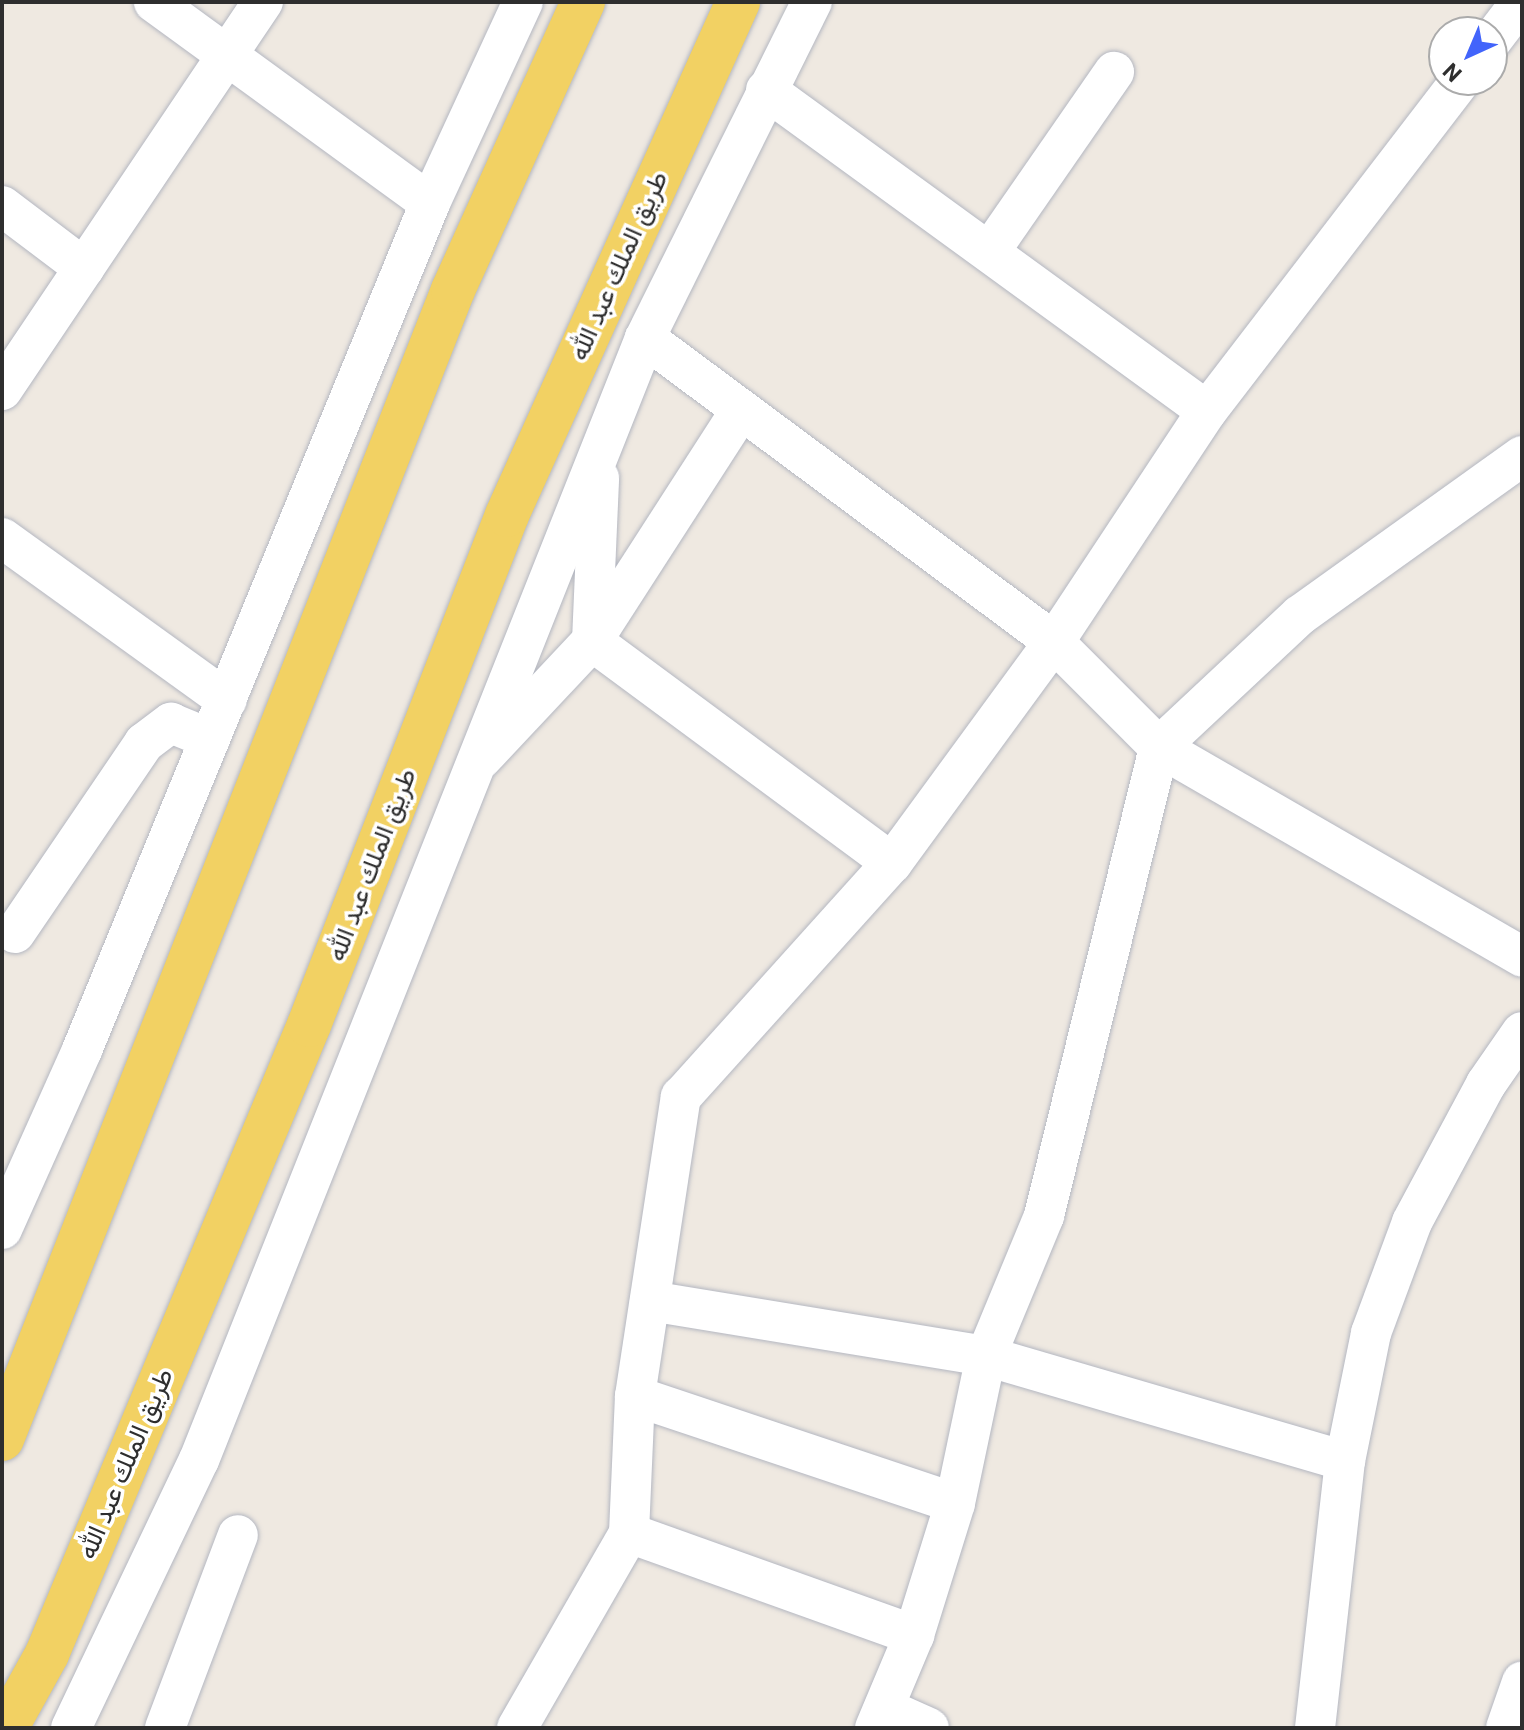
<!DOCTYPE html>
<meta charset="utf-8">
<style>
body{margin:0}
#map{position:relative;width:1524px;height:1730px;overflow:hidden;background:#efe9e1;font-family:Roboto,Vazirmatn,sans-serif}
div>[style]{position:absolute}
[style*='--x']{left:calc(var(--x)*1px);top:calc(var(--y)*1px);width:calc(var(--w)*1px);rotate:calc(var(--a)*1deg)}
.roads{filter:drop-shadow(0 0 2px #b4b7c1) drop-shadow(0 0 2px #b4b7c1)}
.minor>*{height:40px;margin:-20px;padding:0 20px;transform-origin:20px;border-radius:20px;background:#fff}
.major>*{height:44px;margin:-22px;padding:0 22px;transform-origin:22px;border-radius:22px;background:#f2d163}
span{translate:-50% -50%;white-space:nowrap;text-align:center;line-height:1.15;-webkit-text-stroke:7px #fff;paint-order:stroke}
.street-label{font-size:26px;color:#2e2e2e}
.frame{position:absolute;inset:0;border:4px solid #2e2e2e;pointer-events:none}
.north{position:absolute;left:1428px;top:16px;width:80px;height:80px;box-sizing:border-box;background:#fff;border:2px solid #ababab;border-radius:50%;rotate:224deg;font-size:22px;font-weight:700;line-height:32px;text-align:center;color:#2e2e2e}
.north::after{content:'';display:block;margin:auto;width:28px;height:36px;background:#4264fb;clip-path:polygon(50% 0,100% 100%,50% 72%,0 100%)}
</style>
<div id="map">
<div class="roads">
<div class="minor">
<i style="--x:154;--y:2;--w:341;--a:36.1"></i>
<i style="--x:1492;--y:40;--w:48;--a:-52.7"></i>
<i style="--x:766;--y:90;--w:545;--a:36.05"></i>
<i style="--x:2;--y:206;--w:103;--a:37.1"></i>
<i style="--x:990;--y:251;--w:218;--a:-55.3"></i>
<i style="--x:645;--y:338;--w:510;--a:36.62"></i>
<i style="--x:1054;--y:642;--w:148;--a:45"></i>
<i style="--x:1159;--y:747;--w:419;--a:30"></i>
<i style="--x:2;--y:390;--w:468;--a:-56.1"></i>
<i style="--x:2;--y:538;--w:277;--a:35.8"></i>
<i style="--x:592;--y:641;--w:373;--a:36.5"></i>
<i style="--x:592;--y:641;--w:163;--a:-87.5"></i>
<i style="--x:482;--y:758;--w:161;--a:-46.8"></i>
<i style="--x:592;--y:641;--w:271;--a:-57.2"></i>
<i style="--x:15;--y:933;--w:230;--a:-55.8"></i>
<i style="--x:144;--y:743;--w:34;--a:-37"></i>
<i style="--x:171;--y:723;--w:42;--a:22.3"></i>
<i style="--x:2;--y:1229;--w:196;--a:-65.9"></i>
<i style="--x:82;--y:1050;--w:916;--a:-67.66"></i>
<i style="--x:430;--y:203;--w:221;--a:-65.2"></i>
<i style="--x:650;--y:1301;--w:340;--a:9.3"></i>
<i style="--x:986;--y:1356;--w:374;--a:16.3"></i>
<i style="--x:635;--y:1396;--w:337;--a:18.5"></i>
<i style="--x:629;--y:1533;--w:137;--a:-87.5"></i>
<i style="--x:635;--y:1396;--w:303;--a:-81.3"></i>
<i style="--x:681;--y:1097;--w:315;--a:-48"></i>
<i style="--x:892;--y:863;--w:274;--a:-53.8"></i>
<i style="--x:1054;--y:642;--w:277;--a:-56.5"></i>
<i style="--x:1207;--y:411;--w:417;--a:-52.5"></i>
<i style="--x:884;--y:1708;--w:49;--a:24"></i>
<i style="--x:71;--y:1728;--w:297;--a:-64.5"></i>
<i style="--x:199;--y:1460;--w:1207;--a:-68.32"></i>
<i style="--x:645;--y:338;--w:375;--a:-63.6"></i>
<i style="--x:165;--y:1728;--w:206;--a:-69.3"></i>
<i style="--x:517;--y:1728;--w:225;--a:-60.1"></i>
<i style="--x:629;--y:1533;--w:303;--a:19.7"></i>
<i style="--x:875;--y:1728;--w:101;--a:-67.2"></i>
<i style="--x:914;--y:1635;--w:138;--a:-72.7"></i>
<i style="--x:955;--y:1503;--w:150;--a:-78.1"></i>
<i style="--x:986;--y:1356;--w:152;--a:-67.5"></i>
<i style="--x:1044;--y:1216;--w:483;--a:-76.2"></i>
<i style="--x:1159;--y:747;--w:193;--a:-43.1"></i>
<i style="--x:1300;--y:615;--w:273;--a:-35.6"></i>
<i style="--x:1315;--y:1728;--w:269;--a:-83.6"></i>
<i style="--x:1345;--y:1461;--w:131;--a:-78.5"></i>
<i style="--x:1371;--y:1333;--w:118;--a:-69.7"></i>
<i style="--x:1412;--y:1222;--w:157;--a:-61.8"></i>
<i style="--x:1486;--y:1084;--w:63;--a:-55.3"></i>
<i style="--x:1506;--y:1728;--w:49;--a:-70.8"></i>
</div>
<div class="major">
<i style="--x:2;--y:1439;--w:1234;--a:-68.57"></i>
<i style="--x:453;--y:290;--w:316;--a:-65.7"></i>
<i style="--x:6;--y:1728;--w:85;--a:-61"></i>
<i style="--x:47;--y:1654;--w:681;--a:-67.39"></i>
<i style="--x:309;--y:1025;--w:547;--a:-68.78"></i>
<i style="--x:507;--y:515;--w:563;--a:-65.76"></i>
</div>
</div>
<div class="street-label">
<span style="left:619px;top:266px;rotate:-66deg">طريق الملك عبد الله</span>
<span style="left:372px;top:865px;rotate:-69deg">طريق الملك عبد الله</span>
<span style="left:126px;top:1464px;rotate:-67deg">طريق الملك عبد الله</span>
</div>
<div class="frame"></div>
<div class="north">N</div>
</div>
